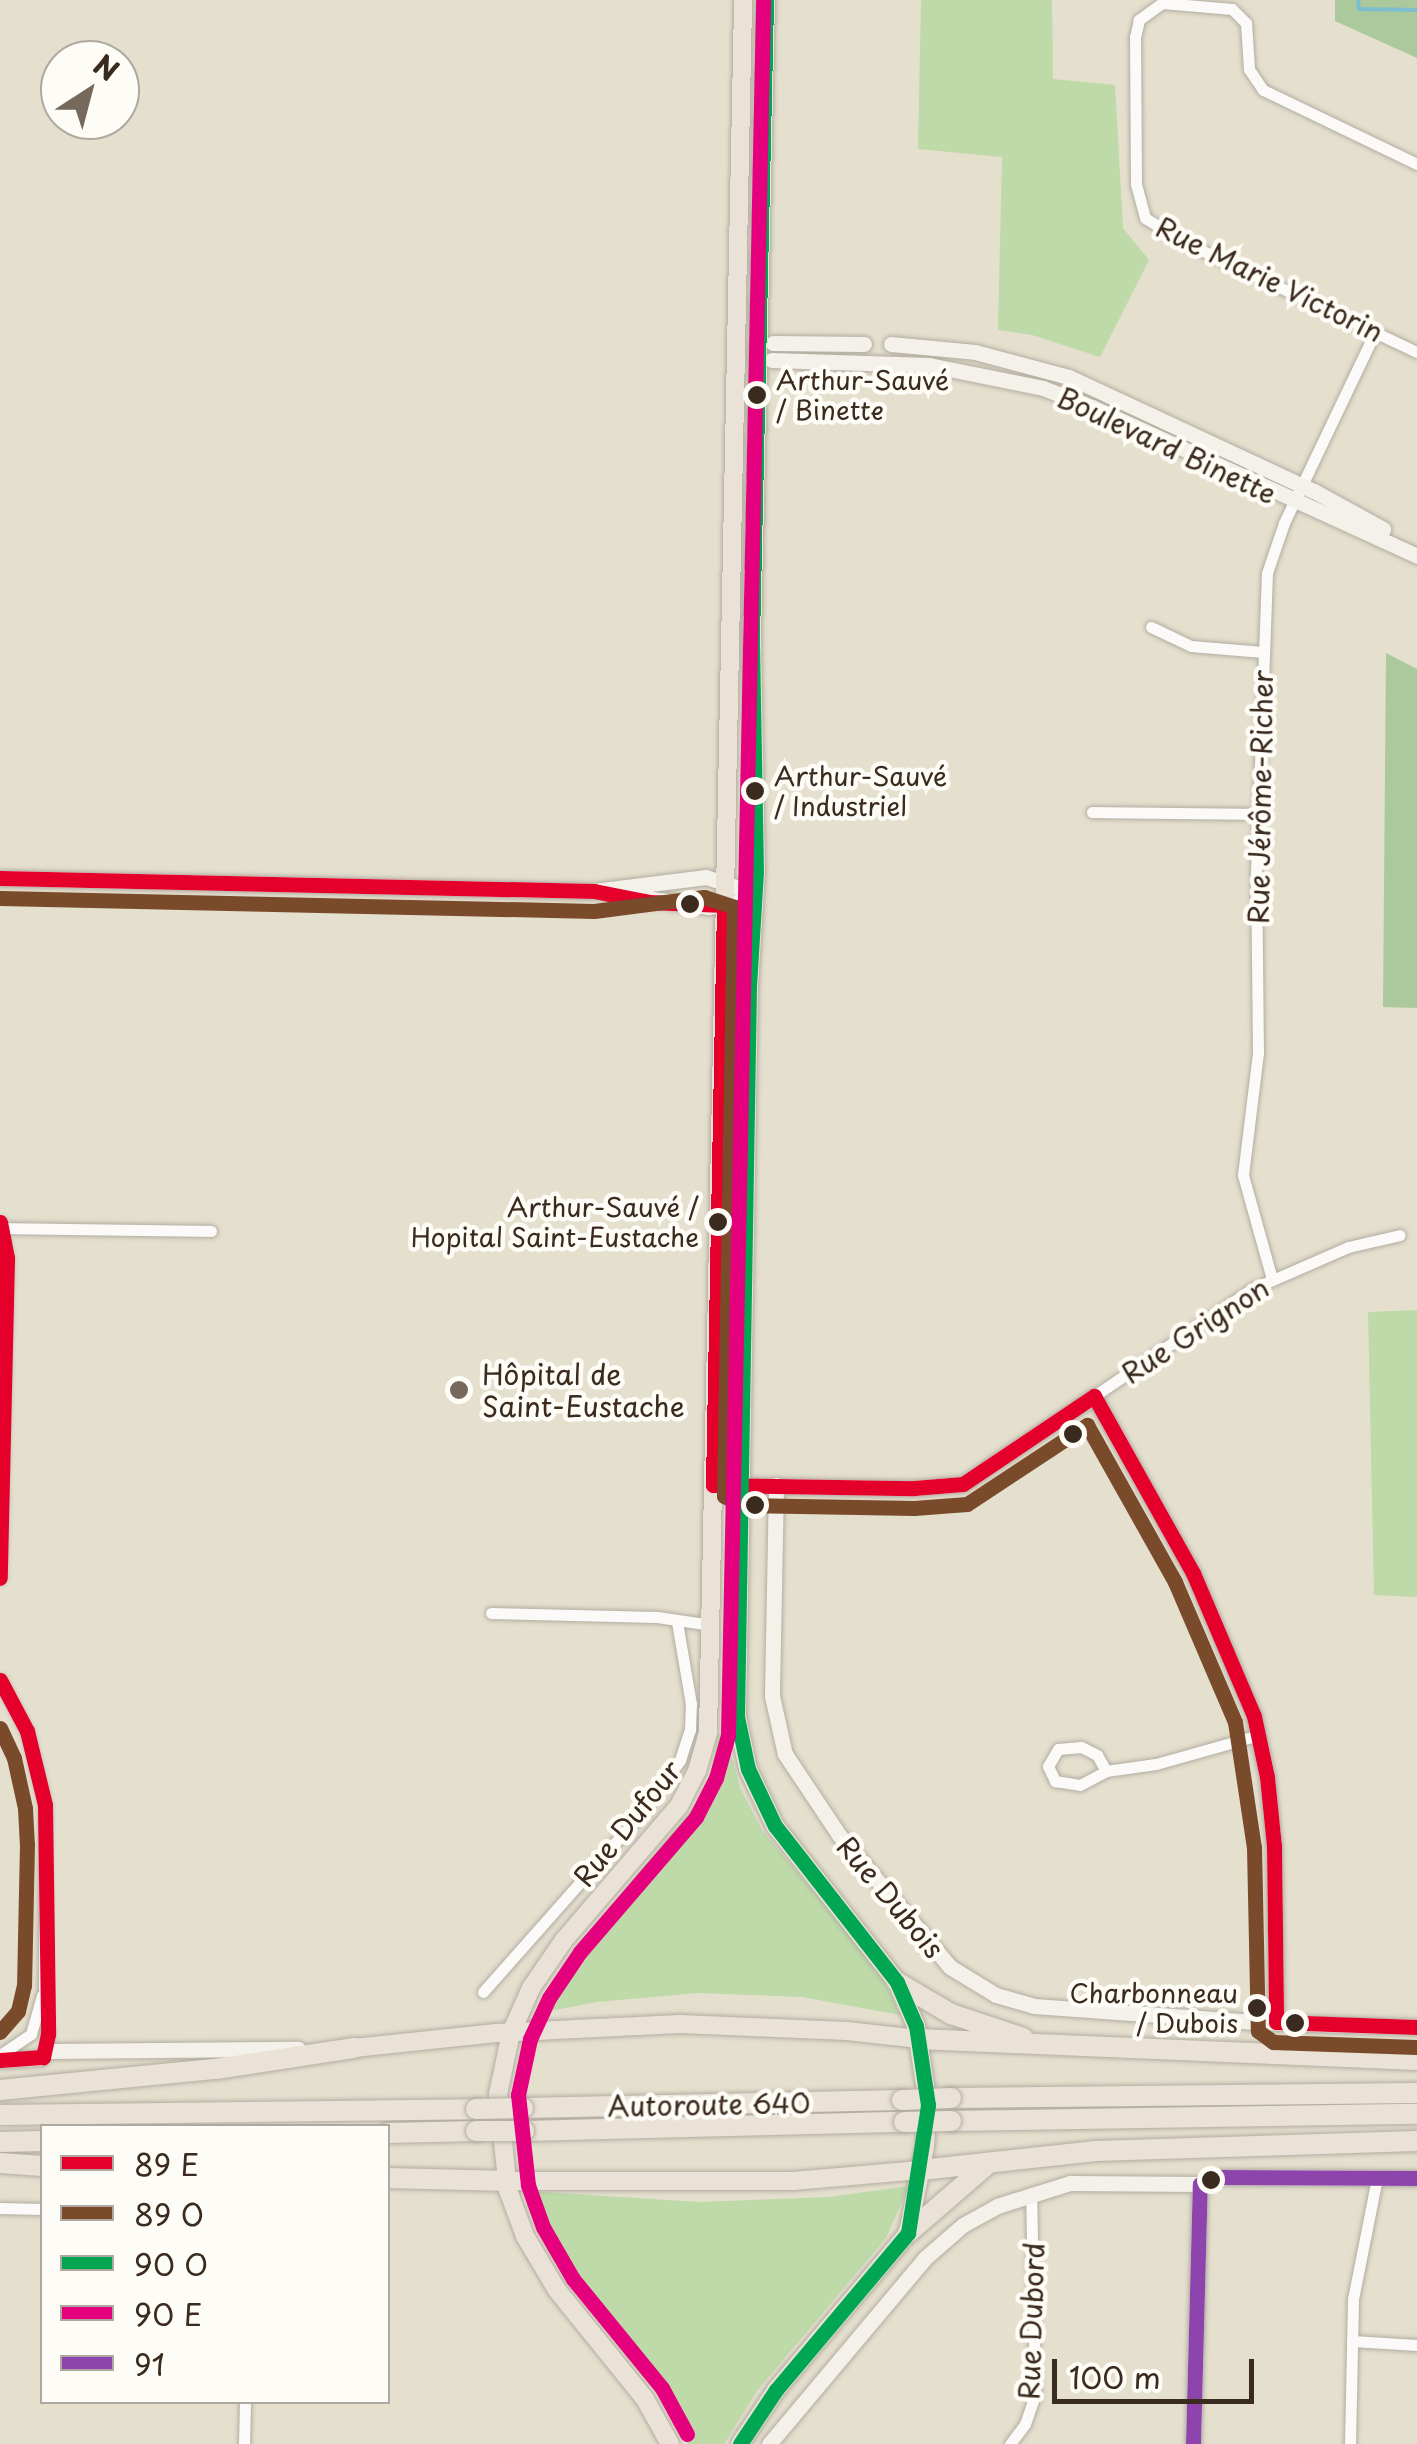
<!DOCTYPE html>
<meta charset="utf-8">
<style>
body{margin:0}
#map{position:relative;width:1417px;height:2444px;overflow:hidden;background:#e5dfce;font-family:"Playpen Sans",sans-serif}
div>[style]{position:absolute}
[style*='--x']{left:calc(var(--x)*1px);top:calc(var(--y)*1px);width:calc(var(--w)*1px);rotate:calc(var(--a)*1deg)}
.green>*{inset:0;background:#bddaa8}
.forest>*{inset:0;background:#acc99d}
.stream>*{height:4px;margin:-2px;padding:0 2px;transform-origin:2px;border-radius:2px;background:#7cbece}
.roads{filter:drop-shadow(0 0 2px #b2ada1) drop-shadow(0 0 2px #b2ada1)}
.street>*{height:11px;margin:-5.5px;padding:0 5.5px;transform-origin:5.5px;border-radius:5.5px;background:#fbfaf8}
.secondary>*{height:15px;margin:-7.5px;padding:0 7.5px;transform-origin:7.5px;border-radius:7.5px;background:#f4f1ea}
.primary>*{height:18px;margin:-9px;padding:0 9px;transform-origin:9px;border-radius:9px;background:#eae2d6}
.highway>*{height:20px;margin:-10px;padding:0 10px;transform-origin:10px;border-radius:10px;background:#eae2d6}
.bridges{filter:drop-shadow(0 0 2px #b2ada1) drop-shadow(0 0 2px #b2ada1)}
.highway-bridge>*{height:20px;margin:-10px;padding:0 10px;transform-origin:10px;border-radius:10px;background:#eae2d6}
.bus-1>*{height:15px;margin:-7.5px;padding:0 7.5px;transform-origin:7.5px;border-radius:7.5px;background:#e4002b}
.bus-2>*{height:15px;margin:-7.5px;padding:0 7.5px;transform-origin:7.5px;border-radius:7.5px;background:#7a4b2a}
.bus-3>*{height:15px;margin:-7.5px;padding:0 7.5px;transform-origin:7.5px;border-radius:7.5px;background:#00a651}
.bus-4>*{height:15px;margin:-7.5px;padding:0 7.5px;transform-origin:7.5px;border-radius:7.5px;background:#e5007d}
.bus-5>*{height:15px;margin:-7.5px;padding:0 7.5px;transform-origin:7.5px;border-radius:7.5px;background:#8e44ad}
.dots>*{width:28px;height:28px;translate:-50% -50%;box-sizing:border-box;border:5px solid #fdfcf7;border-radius:50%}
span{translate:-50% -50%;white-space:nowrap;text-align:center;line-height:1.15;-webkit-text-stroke:9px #fdfcf7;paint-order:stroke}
.bus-label{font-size:26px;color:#3b2a1e}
.left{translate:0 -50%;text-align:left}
.right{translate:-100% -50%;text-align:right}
.street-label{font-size:28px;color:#3b2a1e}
.poi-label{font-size:28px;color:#3b2a1e}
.legend{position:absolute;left:40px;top:2124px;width:350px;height:280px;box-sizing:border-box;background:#fdfcf7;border:2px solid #afa8a0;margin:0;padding:12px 18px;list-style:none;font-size:30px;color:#3b2a1e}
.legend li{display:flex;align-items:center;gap:20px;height:50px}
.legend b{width:50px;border:2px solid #afa8a0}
.north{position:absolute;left:40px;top:40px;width:100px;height:100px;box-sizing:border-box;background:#fdfcf7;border:2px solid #afa8a0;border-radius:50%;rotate:36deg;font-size:28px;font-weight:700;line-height:40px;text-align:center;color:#3b2a1e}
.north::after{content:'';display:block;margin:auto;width:35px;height:45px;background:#76695c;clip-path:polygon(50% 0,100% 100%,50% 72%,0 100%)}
.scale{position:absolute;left:1052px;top:2359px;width:202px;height:45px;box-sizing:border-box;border:5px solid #3b2a1e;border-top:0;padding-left:12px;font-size:30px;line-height:35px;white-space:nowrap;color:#3b2a1e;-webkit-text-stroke:8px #fdfcf7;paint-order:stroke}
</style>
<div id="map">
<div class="green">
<i style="clip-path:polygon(921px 0,1052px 0,1053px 79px,1115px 85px,1123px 228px,1149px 260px,1100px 357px,1032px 335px,998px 330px,1002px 157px,918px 149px)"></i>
<i style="clip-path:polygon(1417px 1310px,1417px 1597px,1374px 1595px,1368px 1312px)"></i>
<i style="clip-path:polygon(718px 1734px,726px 1735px,740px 1788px,762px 1830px,879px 1970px,900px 2015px,802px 1997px,697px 1993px,597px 2002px,539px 2013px,572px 1952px,696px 1804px,711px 1772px)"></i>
<i style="clip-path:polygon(909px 2186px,886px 2238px,757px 2391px,724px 2444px,688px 2444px,668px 2405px,549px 2254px,527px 2207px,526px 2191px,700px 2202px,828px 2197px)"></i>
</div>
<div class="forest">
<i style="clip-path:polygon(1335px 0,1417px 0,1417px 58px,1335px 21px)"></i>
<i style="clip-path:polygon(1386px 653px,1417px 669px,1417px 1008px,1383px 1007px)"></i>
</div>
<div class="stream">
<i style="--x:1358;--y:0;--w:9;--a:84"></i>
<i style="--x:1359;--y:9;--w:58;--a:1"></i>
</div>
<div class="roads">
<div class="street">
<i style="--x:1417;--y:164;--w:171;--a:-154.3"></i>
<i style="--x:1263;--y:90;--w:25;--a:-124"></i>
<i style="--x:1249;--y:69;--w:46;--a:-93.7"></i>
<i style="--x:1246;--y:23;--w:20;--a:-135"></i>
<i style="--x:1232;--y:9;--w:70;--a:-175.1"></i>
<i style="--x:1162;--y:3;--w:29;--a:144"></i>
<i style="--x:1139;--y:20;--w:17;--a:103"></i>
<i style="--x:1135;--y:37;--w:147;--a:89.6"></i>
<i style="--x:1136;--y:184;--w:35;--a:75"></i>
<i style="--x:1145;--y:218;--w:46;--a:31.6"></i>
<i style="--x:1184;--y:242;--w:258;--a:25.3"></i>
<i style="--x:1151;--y:627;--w:44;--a:25.4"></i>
<i style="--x:1191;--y:646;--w:72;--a:4.8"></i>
<i style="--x:1092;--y:812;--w:166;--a:0.7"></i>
<i style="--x:0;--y:1222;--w:37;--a:79"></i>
<i style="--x:7;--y:1258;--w:320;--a:91.3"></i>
<i style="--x:0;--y:1228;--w:211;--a:0.8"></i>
<i style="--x:1272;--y:1279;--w:108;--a:-105.6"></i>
<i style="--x:1243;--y:1175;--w:123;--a:-83"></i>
<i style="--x:1258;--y:1053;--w:180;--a:-90.6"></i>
<i style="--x:1256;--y:873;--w:300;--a:-87.9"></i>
<i style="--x:1267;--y:573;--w:53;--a:-71.2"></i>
<i style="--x:1284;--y:523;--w:212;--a:-64.5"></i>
<i style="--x:1094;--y:1396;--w:191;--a:-34.1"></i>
<i style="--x:1252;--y:1289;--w:105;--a:-23.6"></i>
<i style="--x:1348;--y:1247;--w:53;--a:-13"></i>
<i style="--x:491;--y:1613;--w:166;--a:1.4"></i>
<i style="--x:657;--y:1617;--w:55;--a:8.4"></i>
<i style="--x:0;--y:1680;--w:58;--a:62.1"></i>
<i style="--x:27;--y:1731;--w:76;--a:76.3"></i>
<i style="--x:45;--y:1805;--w:182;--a:90.3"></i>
<i style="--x:44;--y:1987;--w:64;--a:86.4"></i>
<i style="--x:1106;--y:1771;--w:18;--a:-119"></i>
<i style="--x:1097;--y:1755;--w:18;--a:-153"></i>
<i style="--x:1081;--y:1747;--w:23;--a:175"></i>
<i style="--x:1058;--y:1749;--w:20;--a:120"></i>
<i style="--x:1048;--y:1766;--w:17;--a:65"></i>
<i style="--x:1055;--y:1781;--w:25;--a:9"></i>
<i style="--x:1080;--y:1785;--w:30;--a:-28"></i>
<i style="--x:1106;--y:1771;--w:50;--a:-8"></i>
<i style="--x:1156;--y:1764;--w:107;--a:-15.7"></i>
<i style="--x:483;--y:1992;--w:243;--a:-48.5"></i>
<i style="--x:644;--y:1810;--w:62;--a:-54.2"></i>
<i style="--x:680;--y:1760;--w:32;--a:-72"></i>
<i style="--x:690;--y:1730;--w:26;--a:-88"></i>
<i style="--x:691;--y:1704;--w:83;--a:-99.7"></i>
<i style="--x:0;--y:2055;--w:37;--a:-34"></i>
<i style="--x:31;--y:2034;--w:40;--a:-74"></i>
<i style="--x:0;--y:2208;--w:42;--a:1.4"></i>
<i style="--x:1352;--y:2341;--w:65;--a:3.5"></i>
<i style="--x:244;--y:2444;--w:42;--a:-88.6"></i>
<i style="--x:1010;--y:2444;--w:25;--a:-53"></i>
<i style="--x:1025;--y:2424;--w:31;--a:-71"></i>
<i style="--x:1035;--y:2395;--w:202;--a:-91.1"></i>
<i style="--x:1350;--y:2444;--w:145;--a:-88.8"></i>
<i style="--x:1353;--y:2299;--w:123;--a:-78.8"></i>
</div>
<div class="secondary">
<i style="--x:773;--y:343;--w:91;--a:0.6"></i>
<i style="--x:891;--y:344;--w:84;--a:5.4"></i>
<i style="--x:975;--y:352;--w:97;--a:14.9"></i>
<i style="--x:1069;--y:377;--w:270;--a:25"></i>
<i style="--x:1314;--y:491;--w:79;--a:28.8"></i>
<i style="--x:772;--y:360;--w:157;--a:1.8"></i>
<i style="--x:929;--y:365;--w:116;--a:11.4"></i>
<i style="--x:1043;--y:388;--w:53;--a:21.2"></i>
<i style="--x:1092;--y:407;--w:358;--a:24.6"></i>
<i style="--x:0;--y:878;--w:594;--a:1.25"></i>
<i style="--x:594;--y:891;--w:113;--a:-7.1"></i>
<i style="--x:706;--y:877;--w:51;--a:18.4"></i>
<i style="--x:603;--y:892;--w:106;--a:8.1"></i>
<i style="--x:708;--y:907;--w:47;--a:-9.9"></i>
<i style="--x:713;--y:1485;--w:201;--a:0.9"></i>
<i style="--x:914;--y:1488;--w:49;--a:-4.7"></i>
<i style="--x:963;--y:1484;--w:158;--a:-33.9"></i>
<i style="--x:1094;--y:1396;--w:203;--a:60.8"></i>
<i style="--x:1193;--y:1573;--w:155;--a:66.9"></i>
<i style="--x:1254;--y:1716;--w:62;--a:78"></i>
<i style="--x:1267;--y:1777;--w:69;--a:84.2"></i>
<i style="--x:1274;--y:1846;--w:176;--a:89.3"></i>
<i style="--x:776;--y:1485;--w:211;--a:91.1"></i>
<i style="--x:772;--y:1696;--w:59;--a:77.4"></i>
<i style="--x:785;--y:1754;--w:97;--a:56.3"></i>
<i style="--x:839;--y:1835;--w:172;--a:49.9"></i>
<i style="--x:950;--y:1967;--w:54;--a:31.3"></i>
<i style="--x:996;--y:1995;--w:40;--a:16"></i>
<i style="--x:1034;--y:2006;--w:226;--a:4.1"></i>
<i style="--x:1259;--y:2022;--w:158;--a:1.8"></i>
<i style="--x:0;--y:2060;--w:40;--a:-2.9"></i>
<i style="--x:40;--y:2058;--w:11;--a:-41"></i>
<i style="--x:48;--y:2051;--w:250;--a:-0.5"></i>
<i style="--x:769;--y:2444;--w:243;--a:-50"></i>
<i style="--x:925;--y:2258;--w:50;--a:-41"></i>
<i style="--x:963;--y:2225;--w:39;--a:-29"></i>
<i style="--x:997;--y:2206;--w:77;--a:-17.5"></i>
<i style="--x:1070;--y:2183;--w:130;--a:0.4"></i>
<i style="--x:1200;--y:2184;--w:20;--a:-20"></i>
<i style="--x:1219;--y:2177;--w:198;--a:0.3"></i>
<i style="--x:1193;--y:2444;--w:260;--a:-88.5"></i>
</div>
<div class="primary">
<i style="--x:354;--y:2048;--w:143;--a:-6"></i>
<i style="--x:496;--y:2033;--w:184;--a:-2.8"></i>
<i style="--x:680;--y:2024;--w:167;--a:2.4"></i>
<i style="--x:847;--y:2031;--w:71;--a:6.4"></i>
<i style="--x:507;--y:2181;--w:286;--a:0"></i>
<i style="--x:793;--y:2181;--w:128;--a:-4.9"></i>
<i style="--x:670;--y:2444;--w:51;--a:-119.1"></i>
<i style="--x:645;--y:2399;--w:140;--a:-128.9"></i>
<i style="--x:557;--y:2290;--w:63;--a:-120.7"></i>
<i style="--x:525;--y:2236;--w:49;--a:-110.3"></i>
<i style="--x:508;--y:2190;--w:97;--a:-95.9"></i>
<i style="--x:498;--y:2094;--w:62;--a:-78"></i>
<i style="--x:511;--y:2033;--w:49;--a:-66"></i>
<i style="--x:531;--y:1988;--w:58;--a:-55.5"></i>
<i style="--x:564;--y:1940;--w:177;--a:-49.4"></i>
<i style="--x:679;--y:1806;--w:39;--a:-63"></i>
<i style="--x:697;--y:1771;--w:40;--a:-74"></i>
<i style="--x:708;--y:1733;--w:1733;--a:-88.84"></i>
<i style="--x:740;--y:2444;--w:65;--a:-56.3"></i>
<i style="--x:776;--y:2390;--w:205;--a:-49.9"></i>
<i style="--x:908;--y:2233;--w:89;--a:-78.9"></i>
<i style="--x:925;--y:2146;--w:41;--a:-85.8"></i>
<i style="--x:928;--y:2105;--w:80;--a:-98.6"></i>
<i style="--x:916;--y:2026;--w:48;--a:-113.4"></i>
<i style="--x:897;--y:1982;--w:198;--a:-128"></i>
<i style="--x:775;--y:1826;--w:63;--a:-115.3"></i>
<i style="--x:748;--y:1769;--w:53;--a:-101.9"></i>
<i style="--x:737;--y:1717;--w:731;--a:-89.06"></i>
<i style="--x:749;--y:986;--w:114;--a:-86.5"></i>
<i style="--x:756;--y:872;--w:233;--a:-91"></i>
<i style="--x:752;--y:639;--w:639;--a:-88.74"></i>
</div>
<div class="highway">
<i style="--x:897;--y:1982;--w:63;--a:30.7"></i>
<i style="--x:951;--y:2014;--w:76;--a:18.4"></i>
<i style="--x:918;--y:2039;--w:499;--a:2.4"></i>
<i style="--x:0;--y:2090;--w:217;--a:-5.6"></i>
<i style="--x:216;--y:2069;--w:140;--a:-8.7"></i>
<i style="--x:951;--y:2098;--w:466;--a:-0.6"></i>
<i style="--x:523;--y:2108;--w:379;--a:-1.2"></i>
<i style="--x:0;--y:2115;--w:476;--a:-0.7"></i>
<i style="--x:951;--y:2121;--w:466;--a:-0.9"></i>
<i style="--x:524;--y:2131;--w:380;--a:-1.4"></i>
<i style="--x:388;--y:2133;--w:88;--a:-1.3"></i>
<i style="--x:0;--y:2142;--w:42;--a:-1.4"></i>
<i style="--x:0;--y:2163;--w:42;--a:4.1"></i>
<i style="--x:921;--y:2170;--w:176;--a:-6.2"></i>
<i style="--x:1096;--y:2151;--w:321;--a:-1.8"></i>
<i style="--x:388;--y:2178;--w:119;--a:1.4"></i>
<i style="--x:908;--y:2233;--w:107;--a:-40.8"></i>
</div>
</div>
<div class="bridges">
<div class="highway-bridge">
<i style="--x:902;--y:2100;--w:49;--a:-2.3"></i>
<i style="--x:476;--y:2109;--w:47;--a:-1.2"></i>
<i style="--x:904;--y:2122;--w:47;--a:-1.2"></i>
<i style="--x:476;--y:2131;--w:48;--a:0"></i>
</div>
</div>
<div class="bus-1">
<i style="--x:0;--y:878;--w:594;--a:1.25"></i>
<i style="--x:594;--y:891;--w:56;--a:11.3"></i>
<i style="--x:649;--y:902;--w:75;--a:2.3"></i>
<i style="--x:724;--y:905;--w:580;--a:91.09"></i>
<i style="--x:713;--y:1485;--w:201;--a:0.9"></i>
<i style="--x:914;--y:1488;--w:49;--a:-4.7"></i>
<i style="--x:963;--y:1484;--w:158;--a:-33.9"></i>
<i style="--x:1094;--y:1396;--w:203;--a:60.8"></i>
<i style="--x:1193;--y:1573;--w:155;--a:66.9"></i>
<i style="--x:1254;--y:1716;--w:62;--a:78"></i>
<i style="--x:1267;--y:1777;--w:69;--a:84.2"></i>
<i style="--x:1274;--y:1846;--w:176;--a:89.3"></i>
<i style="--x:1276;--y:2022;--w:141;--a:2"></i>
<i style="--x:0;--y:1222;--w:37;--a:79"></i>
<i style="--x:7;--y:1258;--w:320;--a:91.3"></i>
<i style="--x:0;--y:1680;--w:58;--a:62.1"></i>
<i style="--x:27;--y:1731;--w:76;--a:76.3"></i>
<i style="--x:45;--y:1805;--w:229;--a:89.2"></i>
<i style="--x:48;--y:2034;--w:24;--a:102"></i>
<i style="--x:43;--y:2057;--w:43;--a:176"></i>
</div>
<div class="bus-2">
<i style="--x:0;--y:898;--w:594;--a:1.25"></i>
<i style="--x:594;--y:911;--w:111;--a:-7.3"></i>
<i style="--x:704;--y:897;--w:32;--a:18"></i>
<i style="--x:734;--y:907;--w:589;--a:90.97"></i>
<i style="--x:724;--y:1496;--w:19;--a:28"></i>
<i style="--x:741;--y:1505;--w:173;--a:1"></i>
<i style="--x:914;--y:1508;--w:53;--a:-4.3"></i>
<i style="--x:967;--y:1504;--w:144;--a:-33.4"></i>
<i style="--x:1087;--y:1425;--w:180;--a:60.7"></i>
<i style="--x:1175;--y:1582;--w:152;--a:66.8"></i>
<i style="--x:1235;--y:1722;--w:126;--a:81.4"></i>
<i style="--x:1254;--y:1847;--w:184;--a:88.8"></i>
<i style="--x:1258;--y:2031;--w:19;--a:36"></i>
<i style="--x:1273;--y:2042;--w:143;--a:2"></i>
<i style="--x:0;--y:1728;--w:33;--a:65"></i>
<i style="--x:14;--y:1758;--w:51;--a:77.6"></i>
<i style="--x:25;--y:1808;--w:36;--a:87"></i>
<i style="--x:27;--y:1844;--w:141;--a:91.2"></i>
<i style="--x:24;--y:1985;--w:27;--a:103"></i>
<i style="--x:18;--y:2011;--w:28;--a:131"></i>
</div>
<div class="bus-3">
<i style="--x:740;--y:2444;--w:65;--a:-56.3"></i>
<i style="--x:776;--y:2390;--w:205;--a:-49.9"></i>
<i style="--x:908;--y:2233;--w:130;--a:-81.1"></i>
<i style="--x:928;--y:2105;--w:80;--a:-98.6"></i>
<i style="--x:916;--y:2026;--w:48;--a:-113.4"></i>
<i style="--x:897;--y:1982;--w:198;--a:-128"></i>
<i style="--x:775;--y:1826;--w:63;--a:-115.3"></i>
<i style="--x:748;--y:1769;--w:53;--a:-101.9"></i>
<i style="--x:737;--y:1717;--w:731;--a:-89.06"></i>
<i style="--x:749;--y:986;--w:114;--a:-86.5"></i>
<i style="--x:756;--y:872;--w:233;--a:-91"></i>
<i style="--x:752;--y:639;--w:639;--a:-88.74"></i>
</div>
<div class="bus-4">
<i style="--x:687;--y:2434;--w:52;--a:-118.5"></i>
<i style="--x:662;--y:2388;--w:141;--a:-129.2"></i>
<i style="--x:573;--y:2279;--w:60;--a:-120"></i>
<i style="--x:543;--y:2227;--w:45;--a:-109.7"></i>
<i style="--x:528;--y:2185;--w:91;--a:-96.3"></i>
<i style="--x:518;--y:2095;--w:57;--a:-77.9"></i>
<i style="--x:530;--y:2039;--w:45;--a:-65.1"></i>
<i style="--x:549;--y:1998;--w:55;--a:-56"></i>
<i style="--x:580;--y:1952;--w:178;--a:-49.3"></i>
<i style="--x:696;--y:1817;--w:44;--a:-62.9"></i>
<i style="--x:716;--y:1778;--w:45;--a:-74.4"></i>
<i style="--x:728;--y:1735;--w:1735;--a:-88.84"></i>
</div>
<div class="bus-5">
<i style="--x:1193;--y:2444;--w:260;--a:-88.5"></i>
<i style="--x:1200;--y:2184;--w:20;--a:-20"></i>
<i style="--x:1219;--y:2177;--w:198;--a:0.3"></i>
</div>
<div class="dots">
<i style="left:757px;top:395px;background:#3b2a1e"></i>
<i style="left:755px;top:791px;background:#3b2a1e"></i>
<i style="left:690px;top:904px;background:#3b2a1e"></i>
<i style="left:718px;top:1222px;background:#3b2a1e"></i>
<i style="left:459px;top:1390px;background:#76695c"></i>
<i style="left:1073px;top:1434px;background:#3b2a1e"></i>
<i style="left:755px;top:1505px;background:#3b2a1e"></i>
<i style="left:1257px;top:2008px;background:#3b2a1e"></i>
<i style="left:1295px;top:2023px;background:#3b2a1e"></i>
<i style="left:1211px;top:2180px;background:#3b2a1e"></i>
</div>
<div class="bus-label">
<span class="left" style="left:776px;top:395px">Arthur-Sauvé<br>/ Binette</span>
<span class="left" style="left:774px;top:791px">Arthur-Sauvé<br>/ Industriel</span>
<span class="right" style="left:699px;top:1222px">Arthur-Sauvé /<br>Hopital Saint-Eustache</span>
<span class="right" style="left:1238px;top:2008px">Charbonneau<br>/ Dubois</span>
</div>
<div class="street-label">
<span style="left:1270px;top:279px;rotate:26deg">Rue Marie Victorin</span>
<span style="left:1167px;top:445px;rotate:25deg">Boulevard Binette</span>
<span style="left:1260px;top:797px;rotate:-89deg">Rue Jérôme-Richer</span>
<span style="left:1195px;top:1330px;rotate:-33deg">Rue Grignon</span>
<span style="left:627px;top:1823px;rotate:-51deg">Rue Dufour</span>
<span style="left:891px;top:1897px;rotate:50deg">Rue Dubois</span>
<span style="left:709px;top:2104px;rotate:-1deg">Autoroute 640</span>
<span style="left:1031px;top:2321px;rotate:-88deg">Rue Dubord</span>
</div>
<div class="poi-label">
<span class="left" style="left:482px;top:1390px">Hôpital de<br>Saint-Eustache</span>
</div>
<ul class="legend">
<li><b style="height:12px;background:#e4002b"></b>89 E</li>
<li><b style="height:12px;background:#7a4b2a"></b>89 O</li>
<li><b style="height:12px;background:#00a651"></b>90 O</li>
<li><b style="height:12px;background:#e5007d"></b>90 E</li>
<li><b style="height:12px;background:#8e44ad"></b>91</li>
</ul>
<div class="north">N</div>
<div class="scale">100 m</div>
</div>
